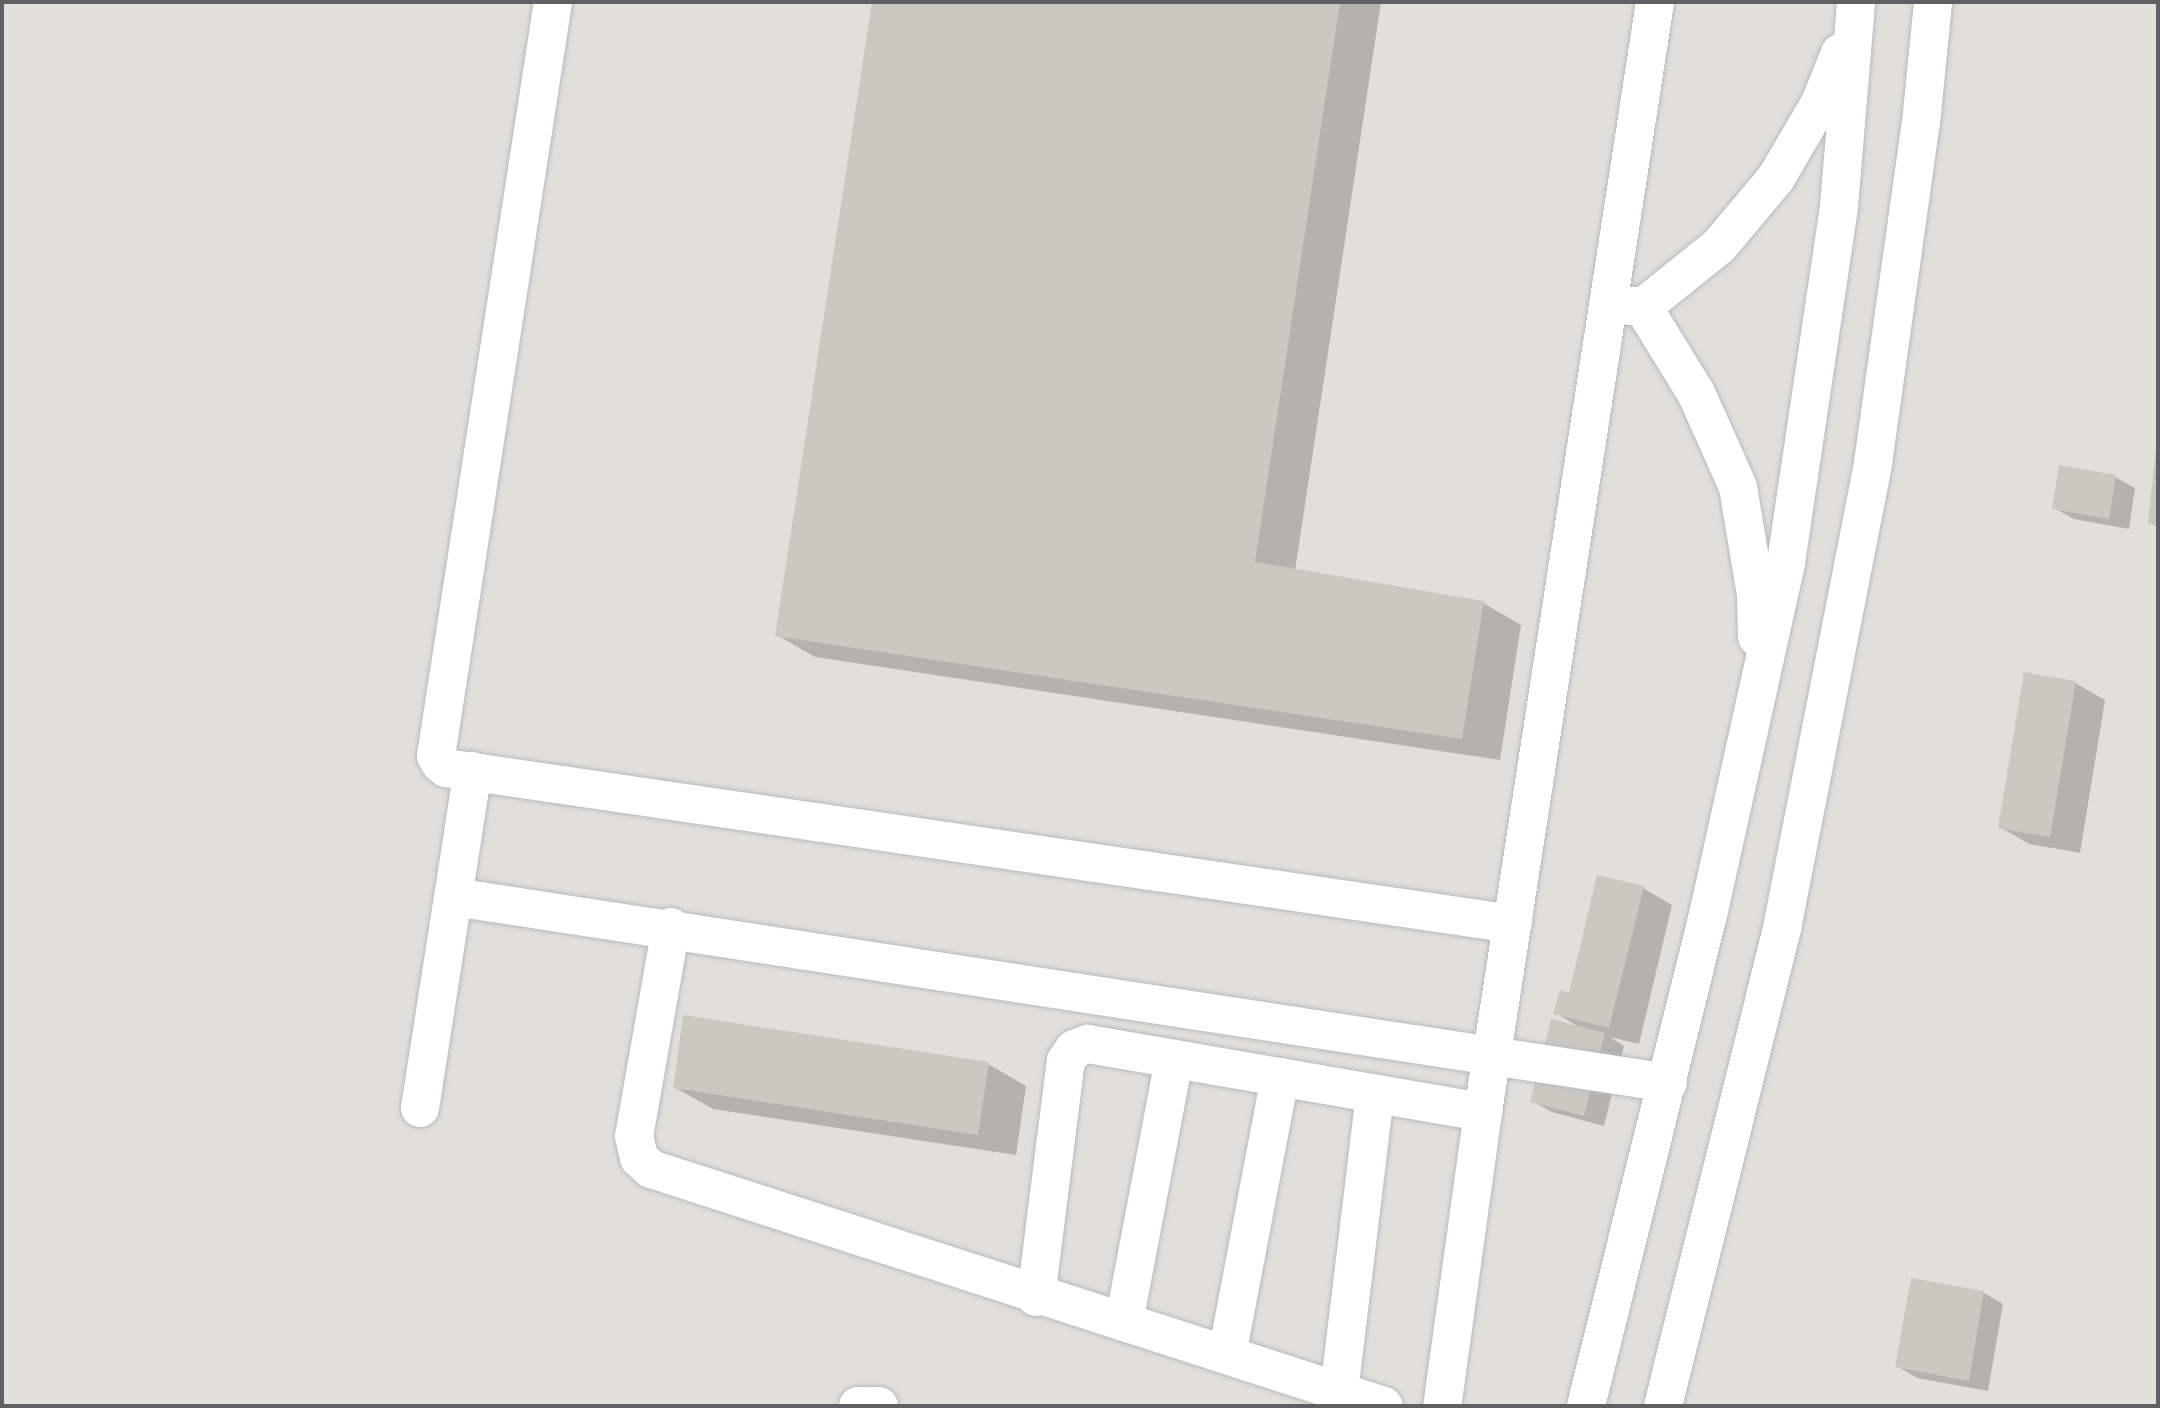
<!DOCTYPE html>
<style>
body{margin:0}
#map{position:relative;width:2160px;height:1408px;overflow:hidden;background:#f0ede5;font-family:Karla,sans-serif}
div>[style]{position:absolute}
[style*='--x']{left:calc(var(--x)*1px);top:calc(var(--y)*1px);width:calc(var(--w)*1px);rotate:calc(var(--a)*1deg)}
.industrial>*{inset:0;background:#e1dfd9}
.shadow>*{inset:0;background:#0003}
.building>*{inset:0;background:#cbc8c2}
.roads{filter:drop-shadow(0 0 2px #b7bbbf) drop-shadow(0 0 2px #b7bbbf)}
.minor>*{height:38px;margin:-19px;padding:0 19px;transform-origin:19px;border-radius:19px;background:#fff}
span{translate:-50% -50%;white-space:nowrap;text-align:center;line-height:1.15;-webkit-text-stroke:5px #fff;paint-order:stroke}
.frame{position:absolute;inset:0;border:4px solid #5d6166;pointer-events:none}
</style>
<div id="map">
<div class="industrial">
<i style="clip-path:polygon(2px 2px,2158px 2px,2158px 1406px,2px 1406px)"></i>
</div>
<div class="shadow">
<i style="clip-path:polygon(874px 2px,1381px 2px,1295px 571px,1483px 603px,1521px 625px,1500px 760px,815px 657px,777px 635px)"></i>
<i style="clip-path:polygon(2158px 447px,2158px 527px,2150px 523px)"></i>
<i style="clip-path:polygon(2115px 477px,2135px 488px,2129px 529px,2074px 519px,2054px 508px)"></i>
<i style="clip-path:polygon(2075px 683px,2105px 700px,2080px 853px,2029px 844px,2000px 827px)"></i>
<i style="clip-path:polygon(1643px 888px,1672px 905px,1639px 1044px,1610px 1037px,1624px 1046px,1604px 1126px,1552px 1112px,1532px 1101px,1579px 1027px,1556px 1013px)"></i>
<i style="clip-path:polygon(988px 1064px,1026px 1086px,1016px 1155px,713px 1109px,674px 1087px)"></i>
<i style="clip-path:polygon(1984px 1293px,2003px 1304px,1988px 1391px,1917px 1378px,1897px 1366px)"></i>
</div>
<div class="building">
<i style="clip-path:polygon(872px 2px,1340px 2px,1255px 562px,1484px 601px,1462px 739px,775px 636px)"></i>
<i style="clip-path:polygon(2156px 448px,2158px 448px,2158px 525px,2148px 524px)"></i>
<i style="clip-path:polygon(2059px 465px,2116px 475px,2109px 519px,2052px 509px)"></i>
<i style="clip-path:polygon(2024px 672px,2076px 681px,2050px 837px,1998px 828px)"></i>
<i style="clip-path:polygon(1597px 875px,1644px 886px,1609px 1028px,1553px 1014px,1560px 990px,1569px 993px)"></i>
<i style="clip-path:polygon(683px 1015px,989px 1062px,978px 1135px,673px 1088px)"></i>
<i style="clip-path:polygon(1551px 1019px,1605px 1033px,1584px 1116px,1530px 1102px)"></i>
<i style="clip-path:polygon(1911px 1278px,1984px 1291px,1969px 1381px,1895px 1367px)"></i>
</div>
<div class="roads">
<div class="minor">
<i style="--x:553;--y:2;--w:763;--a:98.82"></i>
<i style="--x:436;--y:756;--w:8;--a:60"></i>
<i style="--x:440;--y:763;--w:8;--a:40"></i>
<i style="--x:446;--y:768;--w:1078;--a:8.32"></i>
<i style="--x:1617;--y:305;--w:26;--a:4"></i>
<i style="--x:1643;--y:307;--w:97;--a:-38.8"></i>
<i style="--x:1719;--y:246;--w:89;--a:-50"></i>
<i style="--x:1776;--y:178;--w:87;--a:-59.6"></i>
<i style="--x:1820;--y:103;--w:54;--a:-68.2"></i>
<i style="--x:1643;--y:307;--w:101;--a:58.4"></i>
<i style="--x:1696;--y:393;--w:103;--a:65.9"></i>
<i style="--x:1738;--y:487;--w:109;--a:80.5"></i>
<i style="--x:1756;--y:594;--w:43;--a:88.7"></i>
<i style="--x:454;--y:897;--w:1228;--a:8.71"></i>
<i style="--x:671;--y:927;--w:212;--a:100"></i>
<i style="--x:634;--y:1136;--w:23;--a:77"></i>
<i style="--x:639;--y:1158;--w:16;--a:43"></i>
<i style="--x:651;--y:1169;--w:770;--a:17.92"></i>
<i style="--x:420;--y:1108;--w:341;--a:-81.1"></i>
<i style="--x:1483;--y:1112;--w:1123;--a:-81.19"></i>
<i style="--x:1036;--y:1297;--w:238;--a:-82.8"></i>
<i style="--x:1066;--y:1061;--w:14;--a:-56"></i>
<i style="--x:1074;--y:1049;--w:15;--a:-20"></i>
<i style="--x:1088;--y:1044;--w:401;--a:9.8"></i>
<i style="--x:1483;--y:1112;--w:297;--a:97.9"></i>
<i style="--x:1124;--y:1322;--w:268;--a:-79.2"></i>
<i style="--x:1227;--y:1355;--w:283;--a:-79.2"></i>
<i style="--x:1339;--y:1392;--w:300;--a:-83.1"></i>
<i style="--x:858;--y:1406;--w:21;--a:0"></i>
<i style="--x:1586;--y:1406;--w:506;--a:-76.05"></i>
<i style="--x:1708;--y:915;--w:362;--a:-77.5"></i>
<i style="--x:1786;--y:562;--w:360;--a:-81.5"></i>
<i style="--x:1839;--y:206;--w:205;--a:-85.2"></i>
<i style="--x:1663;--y:1406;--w:493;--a:-76"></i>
<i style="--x:1782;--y:928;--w:474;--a:-78.9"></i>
<i style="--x:1873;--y:463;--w:343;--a:-82"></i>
<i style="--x:1921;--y:123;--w:122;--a:-84.3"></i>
</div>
</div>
<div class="frame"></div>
</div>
